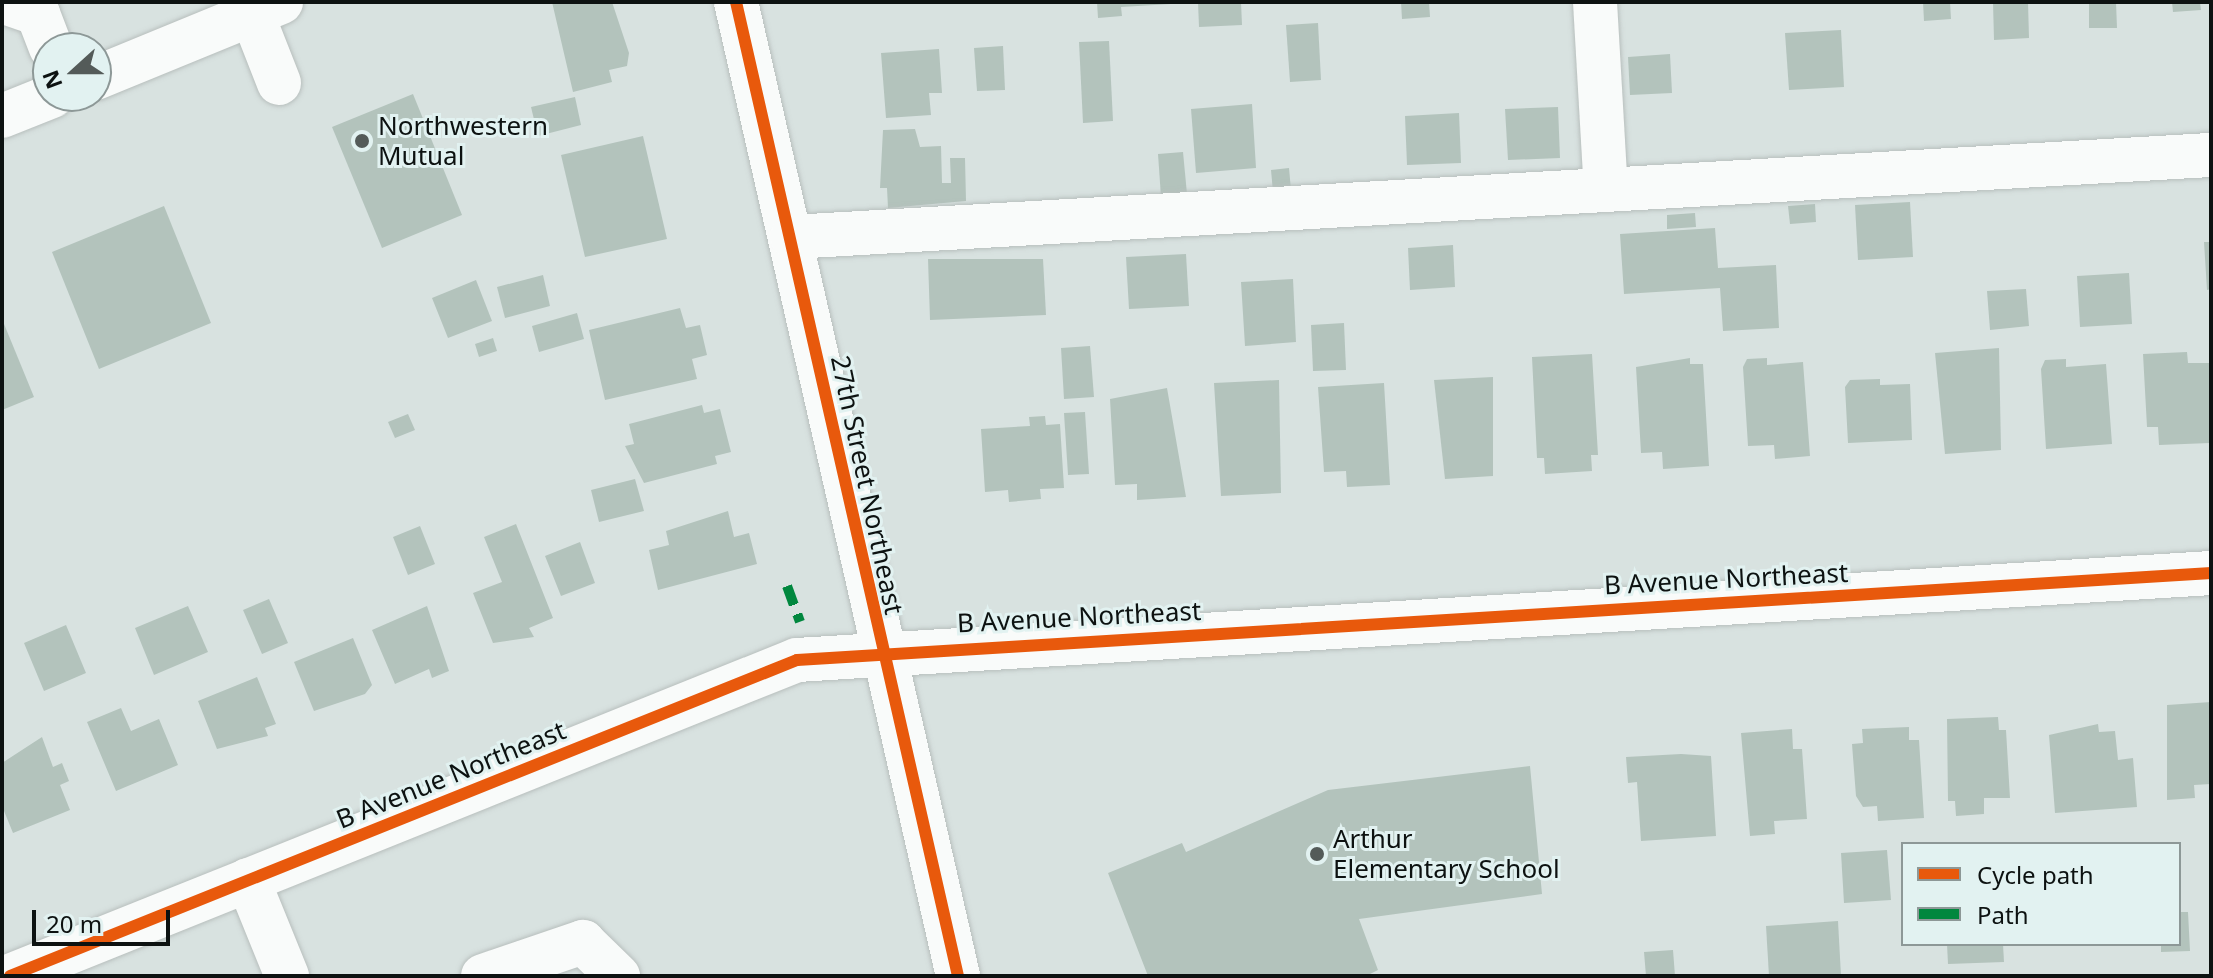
<!DOCTYPE html>
<style>
body{margin:0}
#map{position:relative;width:2213px;height:978px;overflow:hidden;background:#d8e2e0;font-family:"Noto Sans",sans-serif}
div>[style]{position:absolute}
[style*='--x']{left:calc(var(--x)*1px);top:calc(var(--y)*1px);width:calc(var(--w)*1px);rotate:calc(var(--a)*1deg)}
.building>*{inset:0;background:#b3c3bc}
.roads{filter:drop-shadow(0 0 2px #b8bfbd) drop-shadow(0 0 2px #b8bfbd)}
.minor>*{height:44px;margin:-22px;padding:0 22px;transform-origin:22px;border-radius:22px;background:#f9fbfa}
.quiet>*{height:10px;margin-top:-5px;transform-origin:0;background:repeating-linear-gradient(90deg,#00873e 0 20px,transparent 0 30px)}
.cycleway>*{height:12px;margin:-6px;padding:0 6px;transform-origin:6px;border-radius:6px;background:#e8590c}
.dots>*{width:22px;height:22px;translate:-50% -50%;box-sizing:border-box;border:4px solid #e2f2f1;border-radius:50%}
span{translate:-50% -50%;white-space:nowrap;text-align:center;line-height:1.15;-webkit-text-stroke:6px #e2f2f1;paint-order:stroke}
.poi-label{font-size:26px;color:#0d1211}
.left{translate:0 -50%;text-align:left}
.street-label{font-size:26px;color:#0d1211}
.frame{position:absolute;inset:0;border:4px solid #0d1211;pointer-events:none}
.legend{position:absolute;left:1901px;top:842px;width:280px;height:104px;box-sizing:border-box;background:#e2f2f1;border:2px solid #8d9897;margin:0;padding:10px 14px;list-style:none;font-size:24px;color:#0d1211}
.legend li{display:flex;align-items:center;gap:16px;height:40px}
.legend b{width:40px;border:2px solid #8d9897}
.north{position:absolute;left:32px;top:32px;width:80px;height:80px;box-sizing:border-box;background:#e2f2f1;border:2px solid #8d9897;border-radius:50%;rotate:249deg;font-size:22px;font-weight:700;line-height:32px;text-align:center;color:#0d1211}
.north::after{content:'';display:block;margin:auto;width:28px;height:36px;background:#545b59;clip-path:polygon(50% 0,100% 100%,50% 72%,0 100%)}
.scale{position:absolute;left:32px;top:910px;width:138px;height:36px;box-sizing:border-box;border:4px solid #0d1211;border-top:0;padding-left:10px;font-size:24px;line-height:28px;white-space:nowrap;color:#0d1211;-webkit-text-stroke:6px #e2f2f1;paint-order:stroke}
</style>
<div id="map">
<div class="building">
<i style="clip-path:polygon(552px 2px,612px 2px,629px 53px,627px 66px,609px 70px,612px 82px,573px 92px)"></i>
<i style="clip-path:polygon(1097px 2px,1171px 2px,1171px 4px,1121px 7px,1122px 16px,1098px 18px)"></i>
<i style="clip-path:polygon(1198px 2px,1241px 2px,1242px 25px,1199px 27px)"></i>
<i style="clip-path:polygon(1401px 2px,1429px 2px,1430px 17px,1402px 19px)"></i>
<i style="clip-path:polygon(1923px 2px,1950px 2px,1951px 19px,1924px 21px)"></i>
<i style="clip-path:polygon(1993px 2px,2028px 2px,2029px 38px,1994px 40px)"></i>
<i style="clip-path:polygon(2089px 2px,2116px 2px,2117px 28px,2089px 28px)"></i>
<i style="clip-path:polygon(2172px 2px,2200px 2px,2201px 10px,2173px 12px)"></i>
<i style="clip-path:polygon(1318px 23px,1321px 80px,1290px 82px,1286px 25px)"></i>
<i style="clip-path:polygon(1841px 30px,1844px 87px,1789px 90px,1785px 33px)"></i>
<i style="clip-path:polygon(1109px 41px,1113px 121px,1083px 123px,1079px 42px)"></i>
<i style="clip-path:polygon(1003px 46px,1005px 90px,977px 91px,974px 48px)"></i>
<i style="clip-path:polygon(939px 49px,942px 93px,929px 93px,931px 115px,886px 118px,881px 53px)"></i>
<i style="clip-path:polygon(1670px 54px,1672px 93px,1630px 95px,1628px 57px)"></i>
<i style="clip-path:polygon(413px 94px,462px 215px,382px 248px,332px 127px)"></i>
<i style="clip-path:polygon(575px 97px,581px 125px,538px 136px,531px 107px)"></i>
<i style="clip-path:polygon(1252px 104px,1256px 168px,1196px 173px,1191px 109px)"></i>
<i style="clip-path:polygon(1558px 107px,1560px 158px,1508px 160px,1505px 109px)"></i>
<i style="clip-path:polygon(1459px 113px,1461px 163px,1407px 165px,1405px 116px)"></i>
<i style="clip-path:polygon(915px 129px,920px 147px,941px 146px,942px 183px,951px 183px,950px 158px,965px 158px,966px 201px,888px 208px,887px 188px,880px 188px,883px 130px)"></i>
<i style="clip-path:polygon(643px 136px,667px 239px,585px 257px,561px 155px)"></i>
<i style="clip-path:polygon(1183px 152px,1187px 194px,1161px 197px,1158px 154px)"></i>
<i style="clip-path:polygon(1289px 168px,1291px 190px,1273px 192px,1271px 170px)"></i>
<i style="clip-path:polygon(1910px 202px,1913px 257px,1858px 260px,1855px 205px)"></i>
<i style="clip-path:polygon(1815px 204px,1816px 222px,1790px 224px,1788px 206px)"></i>
<i style="clip-path:polygon(164px 206px,211px 323px,99px 369px,52px 252px)"></i>
<i style="clip-path:polygon(1695px 213px,1696px 227px,1667px 229px,1667px 215px)"></i>
<i style="clip-path:polygon(1715px 228px,1718px 268px,1776px 265px,1779px 328px,1723px 331px,1720px 288px,1624px 294px,1620px 234px)"></i>
<i style="clip-path:polygon(2204px 242px,2211px 242px,2211px 289px,2207px 290px)"></i>
<i style="clip-path:polygon(1453px 245px,1455px 287px,1410px 290px,1408px 248px)"></i>
<i style="clip-path:polygon(1186px 254px,1189px 306px,1129px 309px,1126px 257px)"></i>
<i style="clip-path:polygon(928px 259px,1043px 259px,1046px 315px,930px 320px)"></i>
<i style="clip-path:polygon(2129px 273px,2132px 324px,2080px 327px,2077px 276px)"></i>
<i style="clip-path:polygon(543px 275px,550px 306px,505px 318px,497px 287px)"></i>
<i style="clip-path:polygon(1293px 279px,1296px 342px,1245px 346px,1241px 282px)"></i>
<i style="clip-path:polygon(476px 280px,492px 321px,448px 338px,432px 298px)"></i>
<i style="clip-path:polygon(2026px 289px,2029px 326px,1990px 330px,1987px 291px)"></i>
<i style="clip-path:polygon(680px 308px,686px 328px,700px 325px,707px 355px,692px 359px,697px 379px,605px 400px,589px 330px)"></i>
<i style="clip-path:polygon(577px 313px,584px 339px,539px 352px,532px 326px)"></i>
<i style="clip-path:polygon(2px 319px,34px 397px,2px 410px)"></i>
<i style="clip-path:polygon(1344px 323px,1346px 370px,1313px 371px,1311px 325px)"></i>
<i style="clip-path:polygon(493px 338px,497px 351px,479px 357px,475px 344px)"></i>
<i style="clip-path:polygon(1090px 346px,1094px 397px,1064px 399px,1061px 348px)"></i>
<i style="clip-path:polygon(1999px 348px,2001px 450px,1945px 454px,1935px 353px)"></i>
<i style="clip-path:polygon(2187px 352px,2188px 363px,2211px 363px,2210px 443px,2159px 445px,2158px 427px,2147px 427px,2143px 354px)"></i>
<i style="clip-path:polygon(1592px 354px,1598px 455px,1591px 455px,1592px 471px,1545px 474px,1544px 458px,1537px 458px,1532px 357px)"></i>
<i style="clip-path:polygon(1690px 358px,1690px 364px,1703px 364px,1709px 466px,1663px 469px,1662px 452px,1641px 453px,1636px 367px)"></i>
<i style="clip-path:polygon(1767px 358px,1767px 365px,1803px 362px,1810px 456px,1775px 459px,1774px 445px,1748px 446px,1743px 367px,1747px 359px)"></i>
<i style="clip-path:polygon(2066px 359px,2066px 367px,2106px 364px,2112px 444px,2046px 449px,2041px 369px,2045px 360px)"></i>
<i style="clip-path:polygon(1493px 377px,1493px 476px,1445px 479px,1434px 380px)"></i>
<i style="clip-path:polygon(1880px 379px,1880px 385px,1910px 384px,1912px 440px,1848px 443px,1845px 387px,1850px 380px)"></i>
<i style="clip-path:polygon(1279px 380px,1281px 493px,1221px 496px,1214px 383px)"></i>
<i style="clip-path:polygon(1384px 383px,1390px 485px,1347px 487px,1346px 471px,1324px 472px,1318px 387px)"></i>
<i style="clip-path:polygon(1167px 388px,1186px 497px,1137px 500px,1137px 484px,1115px 485px,1110px 399px)"></i>
<i style="clip-path:polygon(702px 405px,704px 413px,720px 409px,731px 452px,715px 456px,717px 464px,644px 483px,625px 446px,634px 444px,629px 424px)"></i>
<i style="clip-path:polygon(1085px 412px,1089px 474px,1068px 475px,1064px 413px)"></i>
<i style="clip-path:polygon(408px 414px,415px 430px,395px 438px,388px 422px)"></i>
<i style="clip-path:polygon(1045px 416px,1046px 425px,1060px 424px,1064px 488px,1040px 489px,1041px 499px,1009px 502px,1008px 490px,985px 492px,981px 429px,1030px 426px,1029px 417px)"></i>
<i style="clip-path:polygon(635px 479px,644px 511px,599px 522px,591px 490px)"></i>
<i style="clip-path:polygon(728px 511px,734px 537px,749px 533px,757px 564px,658px 590px,649px 550px,669px 545px,666px 531px)"></i>
<i style="clip-path:polygon(516px 524px,553px 618px,529px 628px,534px 637px,493px 643px,473px 593px,502px 582px,484px 537px)"></i>
<i style="clip-path:polygon(420px 526px,435px 564px,408px 575px,393px 537px)"></i>
<i style="clip-path:polygon(580px 542px,595px 583px,561px 596px,545px 556px)"></i>
<i style="clip-path:polygon(269px 599px,288px 643px,262px 654px,243px 610px)"></i>
<i style="clip-path:polygon(188px 606px,208px 652px,154px 675px,135px 628px)"></i>
<i style="clip-path:polygon(427px 606px,449px 671px,432px 678px,429px 669px,395px 684px,372px 630px)"></i>
<i style="clip-path:polygon(66px 625px,86px 673px,44px 691px,24px 643px)"></i>
<i style="clip-path:polygon(353px 638px,372px 685px,365px 694px,314px 711px,294px 662px)"></i>
<i style="clip-path:polygon(257px 677px,276px 724px,265px 728px,268px 736px,217px 749px,198px 701px)"></i>
<i style="clip-path:polygon(2211px 702px,2211px 784px,2194px 785px,2195px 798px,2167px 800px,2167px 705px)"></i>
<i style="clip-path:polygon(121px 708px,131px 731px,159px 719px,178px 765px,116px 791px,87px 722px)"></i>
<i style="clip-path:polygon(1998px 717px,1999px 730px,2006px 730px,2010px 798px,1984px 798px,1984px 814px,1956px 816px,1955px 801px,1948px 801px,1947px 719px)"></i>
<i style="clip-path:polygon(2098px 724px,2099px 732px,2115px 731px,2118px 760px,2133px 758px,2137px 807px,2055px 813px,2049px 735px)"></i>
<i style="clip-path:polygon(1909px 727px,1909px 740px,1919px 740px,1924px 818px,1878px 821px,1877px 806px,1863px 807px,1856px 796px,1852px 744px,1863px 743px,1862px 729px)"></i>
<i style="clip-path:polygon(1792px 729px,1793px 749px,1802px 749px,1807px 819px,1774px 821px,1775px 834px,1750px 836px,1741px 733px)"></i>
<i style="clip-path:polygon(42px 737px,53px 767px,62px 763px,69px 781px,60px 785px,70px 810px,13px 833px,2px 806px,2px 763px)"></i>
<i style="clip-path:polygon(1681px 754px,1711px 756px,1716px 836px,1641px 841px,1637px 782px,1628px 783px,1626px 757px)"></i>
<i style="clip-path:polygon(1530px 766px,1542px 894px,1359px 919px,1378px 970px,1366px 976px,1148px 976px,1108px 873px,1182px 843px,1186px 852px,1328px 790px)"></i>
<i style="clip-path:polygon(1887px 850px,1891px 900px,1844px 903px,1841px 853px)"></i>
<i style="clip-path:polygon(2179px 912px,2188px 912px,2190px 951px,2161px 952px,2161px 944px,2179px 944px)"></i>
<i style="clip-path:polygon(1838px 921px,1841px 976px,1769px 976px,1766px 926px)"></i>
<i style="clip-path:polygon(1947px 944px,2003px 944px,2004px 962px,1948px 964px)"></i>
<i style="clip-path:polygon(1673px 950px,1675px 976px,1646px 976px,1644px 952px)"></i>
</div>
<div class="roads">
<div class="minor">
<i style="--x:4;--y:2;--w:36;--a:19"></i>
<i style="--x:38;--y:14;--w:36;--a:69"></i>
<i style="--x:736;--y:2;--w:999;--a:77.16"></i>
<i style="--x:1595;--y:2;--w:188;--a:86.7"></i>
<i style="--x:252;--y:14;--w:74;--a:68.6"></i>
<i style="--x:96;--y:78;--w:200;--a:-22.3"></i>
<i style="--x:2;--y:116;--w:54;--a:-21.8"></i>
<i style="--x:792;--y:237;--w:1421;--a:-3.31"></i>
<i style="--x:248;--y:880;--w:104;--a:67.9"></i>
<i style="--x:10;--y:976;--w:848;--a:-21.88"></i>
<i style="--x:797;--y:660;--w:1417;--a:-3.52"></i>
<i style="--x:483;--y:976;--w:106;--a:-18.8"></i>
<i style="--x:583;--y:942;--w:49;--a:44.2"></i>
</div>
</div>
<div class="quiet">
<i style="--x:787;--y:586;--w:38;--a:70"></i>
</div>
<div class="cycleway">
<i style="--x:736;--y:2;--w:999;--a:77.16"></i>
<i style="--x:10;--y:976;--w:848;--a:-21.88"></i>
<i style="--x:797;--y:660;--w:1417;--a:-3.52"></i>
</div>
<div class="dots">
<i style="left:362px;top:141px;background:#545b59"></i>
<i style="left:1317px;top:854px;background:#545b59"></i>
</div>
<div class="poi-label">
<span class="left" style="left:378px;top:141px">Northwestern<br>Mutual</span>
<span class="left" style="left:1333px;top:854px">Arthur<br>Elementary School</span>
</div>
<div class="street-label">
<span style="left:867px;top:485px;rotate:78deg">27th Street Northeast</span>
<span style="left:1726px;top:579px;rotate:-3deg">B Avenue Northeast</span>
<span style="left:1079px;top:617px;rotate:-3deg">B Avenue Northeast</span>
<span style="left:451px;top:775px;rotate:-22deg">B Avenue Northeast</span>
</div>
<div class="frame"></div>
<ul class="legend">
<li><b style="height:10px;background:#e8590c"></b>Cycle path</li>
<li><b style="height:10px;background:#00873e"></b>Path</li>
</ul>
<div class="north">N</div>
<div class="scale">20 m</div>
</div>
